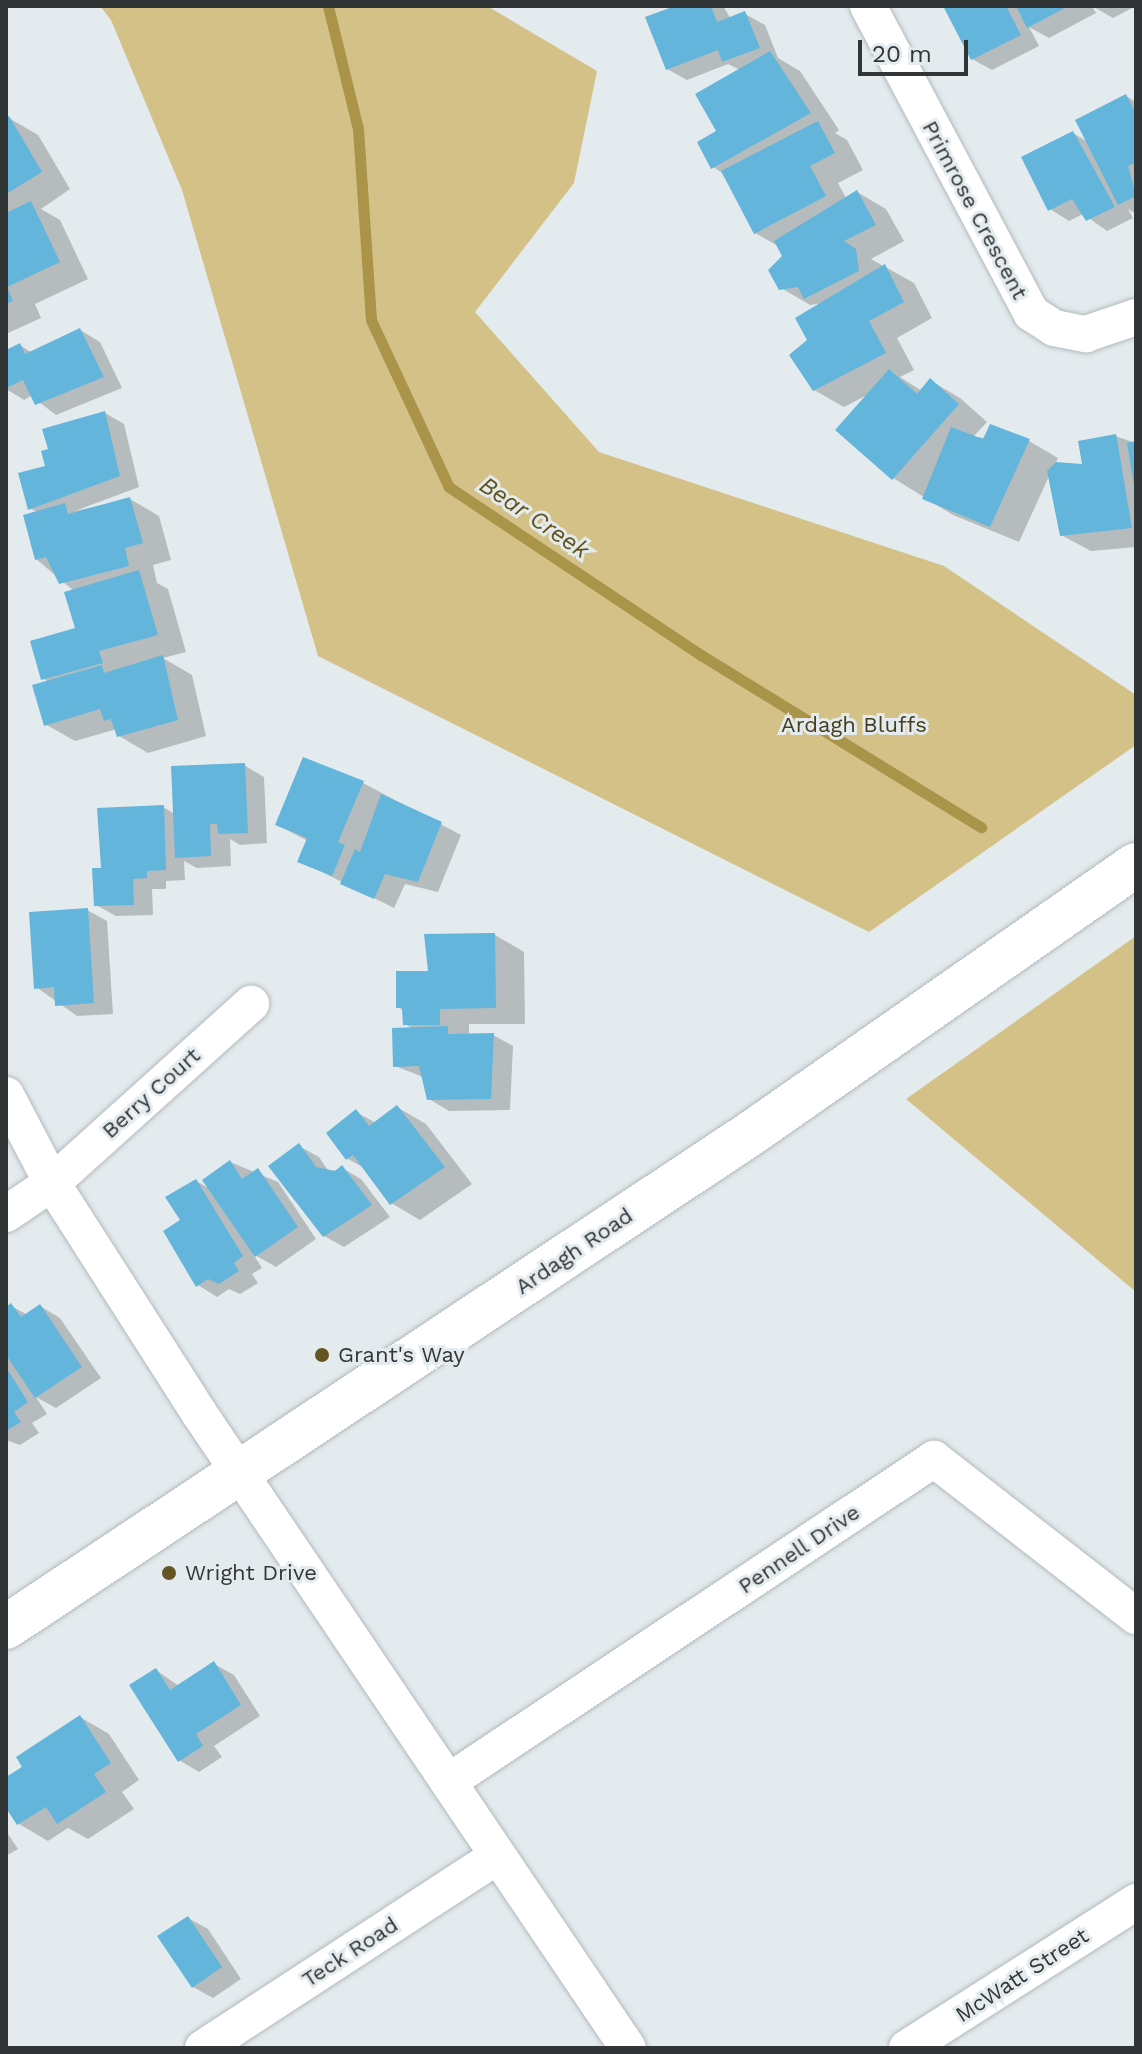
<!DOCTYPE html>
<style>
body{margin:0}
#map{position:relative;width:1142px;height:2054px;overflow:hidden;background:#e4ebee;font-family:"Work Sans",sans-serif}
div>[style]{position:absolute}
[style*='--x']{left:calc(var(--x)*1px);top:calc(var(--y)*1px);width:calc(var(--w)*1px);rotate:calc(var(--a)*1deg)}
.green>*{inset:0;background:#d3c187}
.shadow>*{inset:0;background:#0003}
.stream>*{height:11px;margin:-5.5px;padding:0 5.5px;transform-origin:5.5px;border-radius:5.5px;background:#aa944a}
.building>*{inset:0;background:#63b5dc}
.roads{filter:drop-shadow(0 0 2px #b3babd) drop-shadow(0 0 2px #b3babd)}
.street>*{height:36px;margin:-18px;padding:0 18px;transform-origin:18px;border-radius:18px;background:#fff}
.secondary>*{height:44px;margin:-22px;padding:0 22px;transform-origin:22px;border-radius:22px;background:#fff}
.dots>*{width:22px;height:22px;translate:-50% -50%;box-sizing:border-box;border:4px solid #e4ebee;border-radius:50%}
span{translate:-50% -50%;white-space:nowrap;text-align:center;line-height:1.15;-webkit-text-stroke:6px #e4ebee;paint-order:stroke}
.street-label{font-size:22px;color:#323536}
.park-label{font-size:22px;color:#473d1c}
.poi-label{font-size:22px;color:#323536}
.left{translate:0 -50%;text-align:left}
.water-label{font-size:24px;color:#64541b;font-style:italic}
.frame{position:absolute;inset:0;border:8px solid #323536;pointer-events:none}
.scale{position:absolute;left:858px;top:40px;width:110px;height:36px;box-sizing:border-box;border:4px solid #323536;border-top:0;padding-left:10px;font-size:24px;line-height:28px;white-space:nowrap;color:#323536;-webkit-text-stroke:6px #e4ebee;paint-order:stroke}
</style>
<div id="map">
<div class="green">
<i style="clip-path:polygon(100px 6px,487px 6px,597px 71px,574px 183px,475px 312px,599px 452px,944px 566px,1136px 695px,1136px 745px,869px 932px,318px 656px,182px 190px,111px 20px)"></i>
<i style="clip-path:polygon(1136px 936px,1136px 1292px,906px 1099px)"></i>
</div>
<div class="shadow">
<i style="clip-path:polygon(680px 6px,723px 6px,731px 19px,745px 14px,765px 25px,778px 58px,800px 71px,839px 130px,835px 133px,847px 140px,863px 170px,838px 183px,846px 198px,857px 192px,886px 209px,904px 241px,871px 259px,914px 283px,932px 318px,897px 338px,914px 370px,900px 377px,922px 391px,931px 381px,960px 398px,987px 422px,973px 437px,1029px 441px,1058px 458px,1055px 464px,1084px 466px,1115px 436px,1136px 443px,1136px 547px,1091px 551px,1061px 535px,1050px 474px,1019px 542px,953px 515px,893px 478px,871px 393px,844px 407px,814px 390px,809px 340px,823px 303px,810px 305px,781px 288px,785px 257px,780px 247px,755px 233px,724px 174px,713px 167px,740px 70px,728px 64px,687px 80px,667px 69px)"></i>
<i style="clip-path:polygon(945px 6px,1092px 6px,1096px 13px,1049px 38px,1029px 27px,1039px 46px,992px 70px,972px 59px)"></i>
<i style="clip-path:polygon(1092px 6px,1136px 6px,1113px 18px)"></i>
<i style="clip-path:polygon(1126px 96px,1136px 102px,1136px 214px,1128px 209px,1133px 218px,1107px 231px,1083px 214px,1069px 221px,1050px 209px,1073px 133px,1088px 142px)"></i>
<i style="clip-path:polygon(9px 118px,38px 135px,70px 189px,41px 209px,60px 220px,88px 279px,35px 304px,41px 318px,6px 334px)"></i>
<i style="clip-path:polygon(80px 330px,100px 342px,122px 388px,56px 415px,31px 396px,24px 400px,6px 389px,6px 352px,20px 345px,32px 353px)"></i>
<i style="clip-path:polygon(105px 413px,124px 424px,139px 487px,75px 511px,130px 499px,159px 516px,171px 560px,153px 565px,157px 583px,168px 589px,186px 652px,163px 658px,192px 675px,206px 736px,148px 753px,119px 736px,117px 729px,75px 741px,45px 724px,49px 682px,42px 678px,77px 630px,74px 591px,36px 559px,38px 513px,30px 508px,48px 467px)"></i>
<i style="clip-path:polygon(244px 765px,264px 777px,267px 843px,240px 845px,230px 839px,231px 866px,197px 868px,184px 861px,185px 880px,166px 881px,166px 889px,152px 889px,153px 915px,116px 916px,96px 905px,103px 870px,163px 807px,175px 814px)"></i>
<i style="clip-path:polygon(363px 783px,461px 835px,438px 892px,405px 884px,394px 908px,300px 861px,308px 841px,277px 825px)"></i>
<i style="clip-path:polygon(87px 910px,107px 921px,113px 1014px,77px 1016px,36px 987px)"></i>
<i style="clip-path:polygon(495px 935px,524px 952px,525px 1024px,469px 1024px,469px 1036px,493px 1035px,513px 1046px,510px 1110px,449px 1111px,429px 1099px,423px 1077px,395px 1066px,413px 1029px,405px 1024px,404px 1011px,398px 1007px,430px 972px)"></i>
<i style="clip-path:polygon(397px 1107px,426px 1124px,472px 1184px,420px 1220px,391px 1203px,366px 1169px,348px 1159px,356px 1112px,376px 1123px)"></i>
<i style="clip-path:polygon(299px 1146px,319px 1157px,329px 1172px,342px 1168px,361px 1179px,390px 1217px,344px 1247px,324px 1236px)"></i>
<i style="clip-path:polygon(230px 1162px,278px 1182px,316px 1239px,276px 1267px,253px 1254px,262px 1268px,252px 1274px,258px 1283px,240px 1294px,229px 1289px,217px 1297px,198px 1285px,166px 1232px,183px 1221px,196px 1181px,212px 1190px)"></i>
<i style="clip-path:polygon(11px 1306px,28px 1315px,40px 1306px,60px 1318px,101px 1378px,56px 1408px,36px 1397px,47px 1414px,32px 1423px,39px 1433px,20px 1445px,6px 1440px,6px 1309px)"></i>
<i style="clip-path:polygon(214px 1664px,234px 1675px,260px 1716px,214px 1746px,222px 1757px,199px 1772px,179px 1760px,156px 1670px,179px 1686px)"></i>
<i style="clip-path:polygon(80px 1717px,109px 1734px,139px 1780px,122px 1792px,134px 1809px,88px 1839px,68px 1828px,48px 1841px,19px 1824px,6px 1805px,6px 1780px)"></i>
<i style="clip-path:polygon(6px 1831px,18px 1849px,6px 1856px)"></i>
<i style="clip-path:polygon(188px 1918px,208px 1929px,241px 1979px,213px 1998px,193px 1987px)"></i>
</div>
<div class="stream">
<i style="--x:328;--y:6;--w:127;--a:76.3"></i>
<i style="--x:358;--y:129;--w:191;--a:86.1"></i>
<i style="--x:371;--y:320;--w:184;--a:65"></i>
<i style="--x:449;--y:487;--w:303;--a:33.7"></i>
<i style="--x:701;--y:655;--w:329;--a:31.6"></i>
</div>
<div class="building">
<i style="clip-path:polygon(675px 6px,711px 6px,717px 22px,745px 11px,760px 48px,722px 62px,718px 50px,666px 70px,645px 17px)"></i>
<i style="clip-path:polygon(943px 6px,1006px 6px,1021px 35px,971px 60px)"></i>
<i style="clip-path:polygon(1016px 6px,1069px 6px,1027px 28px)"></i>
<i style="clip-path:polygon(770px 51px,811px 113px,711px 169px,697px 142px,716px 131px,695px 94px)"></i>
<i style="clip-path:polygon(1126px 94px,1136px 114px,1136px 162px,1128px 166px,1136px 196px,1118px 205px,1075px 120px)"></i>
<i style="clip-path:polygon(9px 116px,42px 172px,6px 194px,6px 118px)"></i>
<i style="clip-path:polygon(818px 121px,835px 153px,810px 166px,826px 196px,754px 234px,721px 171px)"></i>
<i style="clip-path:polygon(1073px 131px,1115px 207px,1086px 221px,1072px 199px,1048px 211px,1021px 157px)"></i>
<i style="clip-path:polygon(857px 190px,876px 225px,844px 241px,856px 249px,859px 271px,804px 299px,798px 287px,779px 290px,768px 270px,782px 256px,774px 241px)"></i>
<i style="clip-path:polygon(31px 201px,60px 262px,7px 287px,13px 301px,6px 304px,6px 213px)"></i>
<i style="clip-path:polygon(885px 264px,904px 302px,869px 321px,886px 353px,813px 391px,789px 355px,807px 340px,795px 318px)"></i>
<i style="clip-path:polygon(80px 328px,104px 377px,35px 405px,23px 380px,6px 388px,6px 350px,20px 343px,25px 354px)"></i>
<i style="clip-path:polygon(889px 369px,917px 394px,930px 378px,959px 404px,892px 480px,835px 430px)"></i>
<i style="clip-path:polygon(105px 411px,120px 476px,28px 510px,18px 473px,45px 466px,41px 451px,48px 449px,42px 429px)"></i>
<i style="clip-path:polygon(990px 424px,1030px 439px,990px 527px,922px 499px,951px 427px,983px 439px)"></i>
<i style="clip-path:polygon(1116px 434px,1132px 528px,1060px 536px,1047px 471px,1056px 462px,1082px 464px,1078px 441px)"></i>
<i style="clip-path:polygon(1136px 441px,1136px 484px,1134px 485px,1127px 443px)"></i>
<i style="clip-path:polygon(130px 497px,143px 543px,125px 548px,129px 566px,59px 584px,46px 557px,35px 560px,23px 515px,65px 503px,68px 514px)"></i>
<i style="clip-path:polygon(139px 570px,158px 635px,99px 651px,103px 663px,41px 680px,30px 641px,75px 628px,64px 592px)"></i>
<i style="clip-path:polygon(163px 655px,178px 720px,117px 737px,111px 719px,104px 721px,100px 709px,44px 726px,32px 685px,102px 665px,104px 673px)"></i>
<i style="clip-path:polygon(303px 757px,364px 781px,338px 842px,345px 845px,332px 876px,297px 862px,307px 838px,275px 825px)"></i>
<i style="clip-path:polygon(245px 763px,248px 833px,218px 834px,217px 824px,210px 824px,211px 856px,175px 858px,171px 766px)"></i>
<i style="clip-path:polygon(381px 794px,442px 822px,418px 882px,385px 874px,374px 899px,340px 884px,355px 849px,360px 852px)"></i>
<i style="clip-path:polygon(164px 805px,166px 870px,147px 871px,147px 878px,133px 879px,134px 905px,94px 906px,92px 868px,101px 868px,97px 808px)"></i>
<i style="clip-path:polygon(88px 908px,94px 1003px,55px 1006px,54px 987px,34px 989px,29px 912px)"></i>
<i style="clip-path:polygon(495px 933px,496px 1008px,440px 1009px,440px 1025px,403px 1025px,402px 1008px,396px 1008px,396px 971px,428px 971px,424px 934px)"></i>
<i style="clip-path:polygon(448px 1026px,448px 1034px,494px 1033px,491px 1099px,427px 1100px,419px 1066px,393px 1067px,392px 1028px)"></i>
<i style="clip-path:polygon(397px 1105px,445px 1167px,390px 1205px,353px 1155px,346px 1160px,326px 1133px,356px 1109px,369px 1126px)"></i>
<i style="clip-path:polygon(299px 1143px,316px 1167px,335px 1171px,342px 1165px,372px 1205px,323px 1237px,268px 1166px)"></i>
<i style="clip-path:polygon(230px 1160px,242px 1179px,258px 1168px,298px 1227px,255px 1257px,202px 1180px)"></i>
<i style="clip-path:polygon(196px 1179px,243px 1256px,234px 1263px,239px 1271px,219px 1284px,208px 1279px,196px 1287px,163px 1231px,180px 1220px,165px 1197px)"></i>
<i style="clip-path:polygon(11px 1303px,21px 1317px,40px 1304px,82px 1367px,35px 1398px,6px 1355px,6px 1307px)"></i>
<i style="clip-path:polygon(6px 1367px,28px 1402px,14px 1412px,21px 1422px,6px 1431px)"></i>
<i style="clip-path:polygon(214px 1661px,241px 1705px,196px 1734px,203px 1746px,178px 1762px,129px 1685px,156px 1668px,170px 1690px)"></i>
<i style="clip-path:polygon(80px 1715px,111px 1763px,94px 1774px,106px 1792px,57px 1824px,46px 1807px,17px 1825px,6px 1808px,6px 1777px,22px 1767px,16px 1757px)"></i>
<i style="clip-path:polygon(188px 1916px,222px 1967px,192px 1988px,157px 1936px)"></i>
</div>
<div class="roads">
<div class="street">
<i style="--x:868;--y:6;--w:348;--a:62"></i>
<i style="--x:1031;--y:313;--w:27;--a:33"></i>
<i style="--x:1054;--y:328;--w:33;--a:11"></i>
<i style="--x:1086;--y:334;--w:53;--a:-18.8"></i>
<i style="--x:6;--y:1095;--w:99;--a:62.4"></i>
<i style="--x:52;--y:1183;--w:273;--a:57.4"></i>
<i style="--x:199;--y:1413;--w:766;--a:55.96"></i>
<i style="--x:6;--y:1214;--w:55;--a:-34"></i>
<i style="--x:52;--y:1183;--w:268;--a:-42"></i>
<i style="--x:451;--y:1780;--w:580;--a:-33.61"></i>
<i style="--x:934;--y:1459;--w:256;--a:37.9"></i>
<i style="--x:203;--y:2048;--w:351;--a:-33.1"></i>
<i style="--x:907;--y:2048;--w:272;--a:-32.5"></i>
</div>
<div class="secondary">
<i style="--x:6;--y:1627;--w:893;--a:-33.53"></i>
<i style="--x:750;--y:1134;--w:470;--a:-34.9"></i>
</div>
</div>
<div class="dots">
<i style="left:322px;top:1355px;background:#655523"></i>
<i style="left:169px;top:1573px;background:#655523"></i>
</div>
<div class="street-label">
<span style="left:975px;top:210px;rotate:62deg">Primrose Crescent</span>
<span style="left:151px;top:1093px;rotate:-42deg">Berry Court</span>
<span style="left:574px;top:1251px;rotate:-34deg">Ardagh Road</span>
<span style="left:799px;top:1549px;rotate:-34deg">Pennell Drive</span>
<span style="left:350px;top:1952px;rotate:-33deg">Teck Road</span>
<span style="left:1022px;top:1975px;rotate:-33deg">McWatt Street</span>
</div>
<div class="park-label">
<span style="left:854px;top:725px">Ardagh Bluffs</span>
</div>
<div class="poi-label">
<span class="left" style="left:338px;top:1355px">Grant's Way</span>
<span class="left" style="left:185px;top:1573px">Wright Drive</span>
</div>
<div class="water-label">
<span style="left:534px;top:518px;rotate:34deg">Bear Creek</span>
</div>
<div class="frame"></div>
<div class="scale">20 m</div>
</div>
